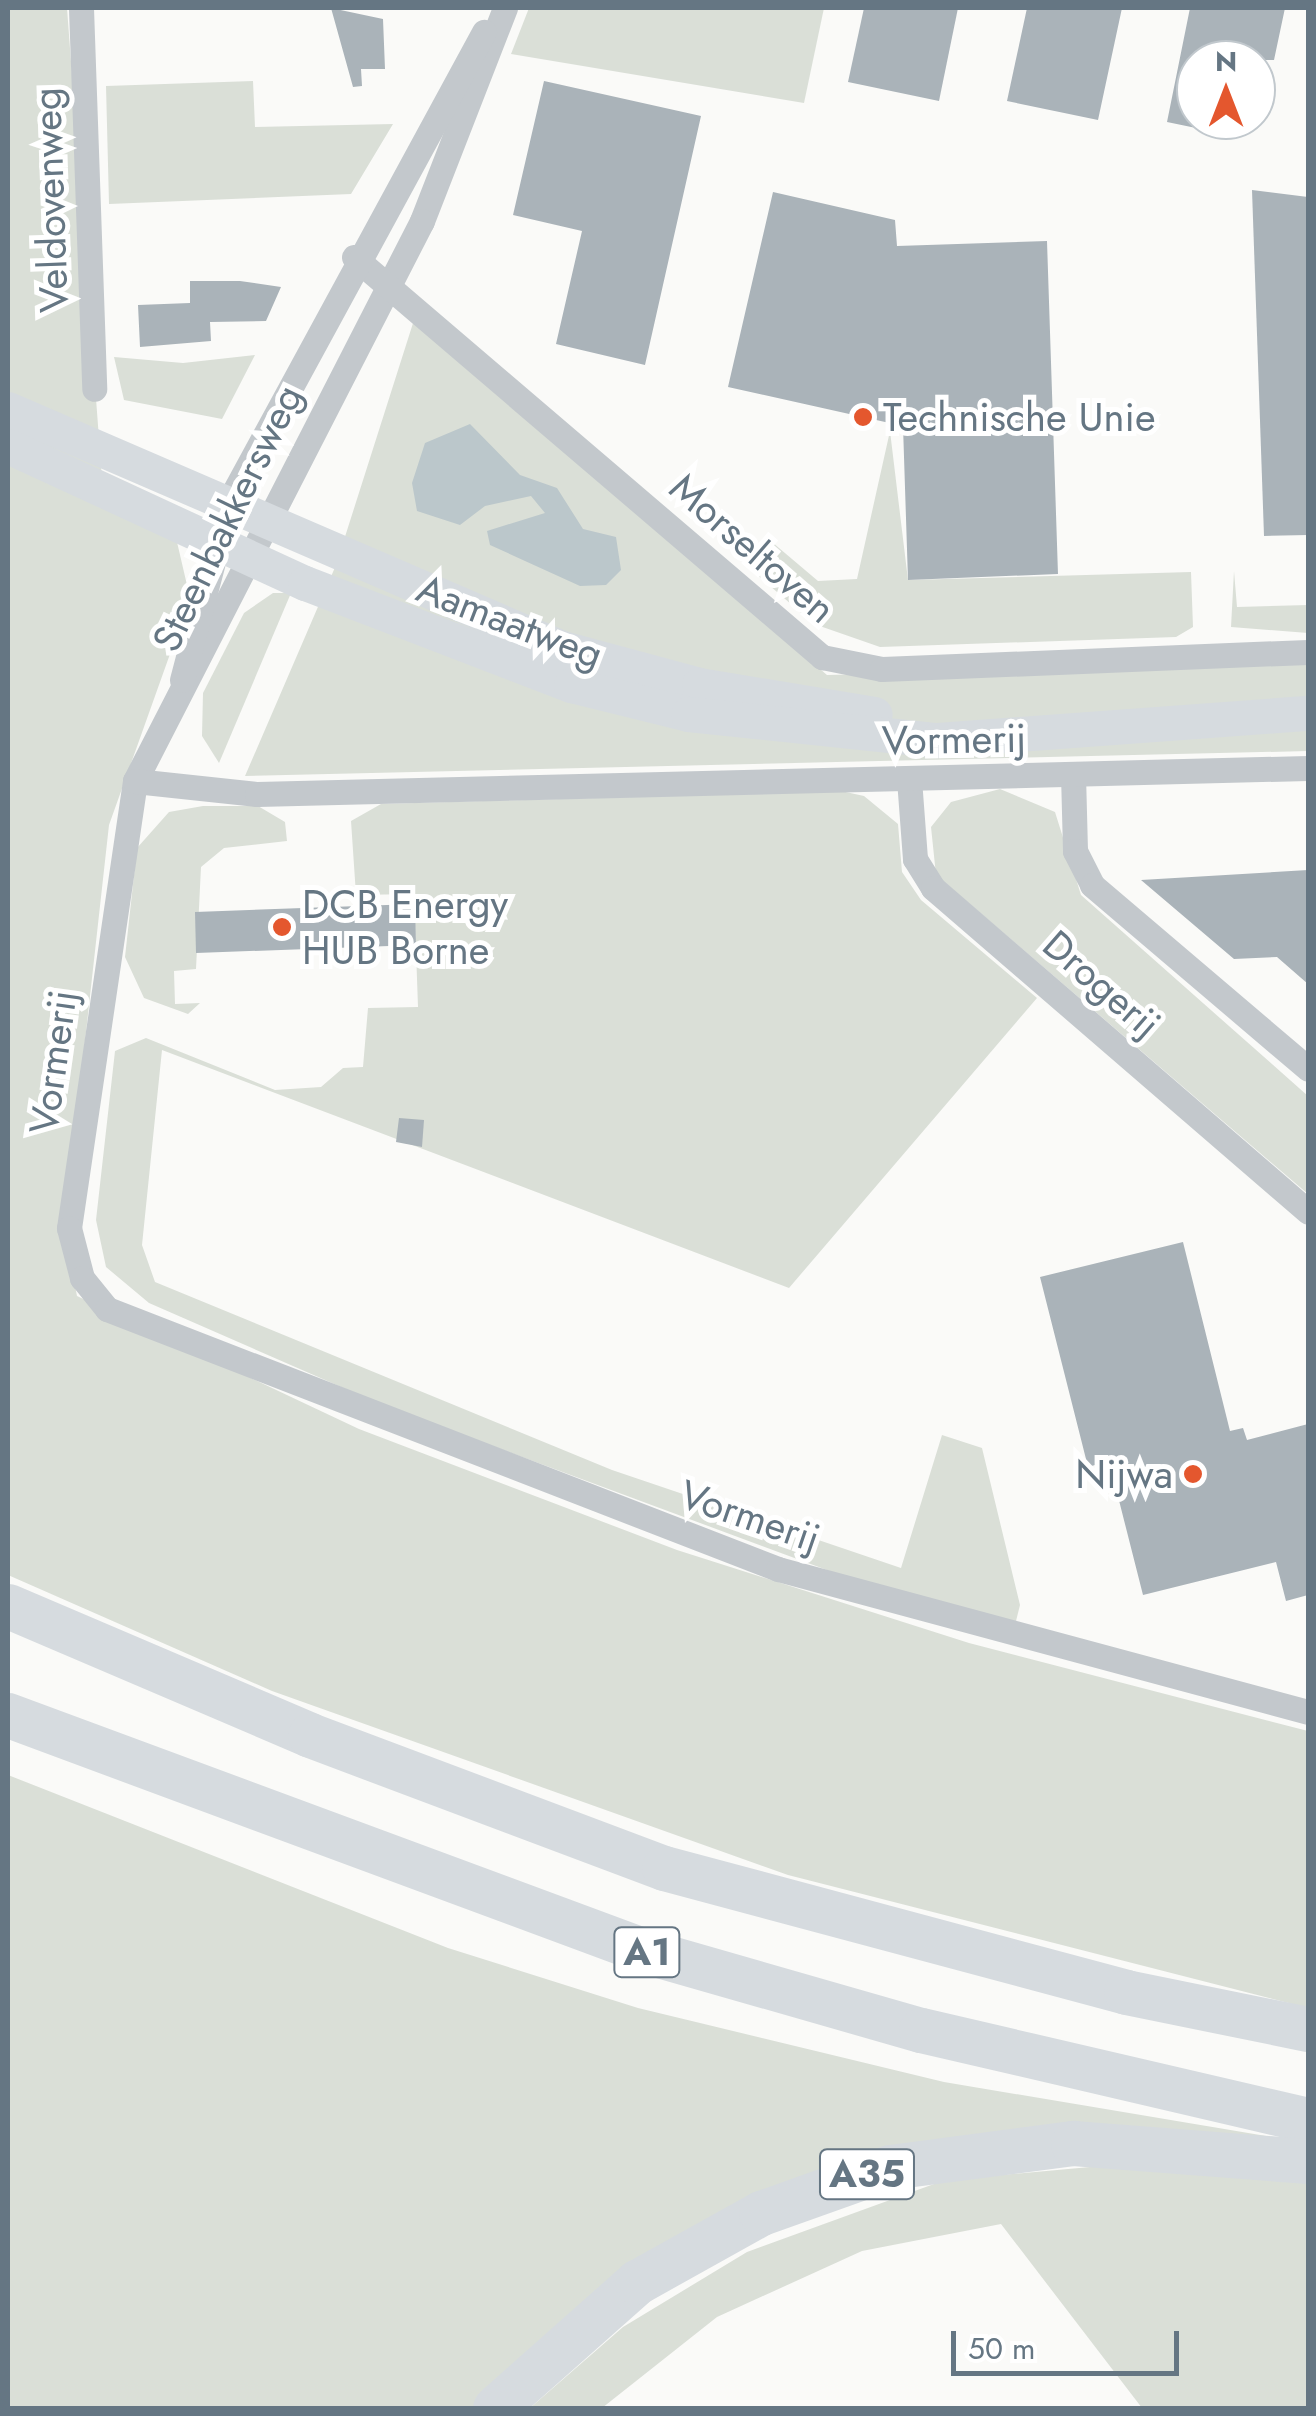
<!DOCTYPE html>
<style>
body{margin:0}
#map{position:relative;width:1316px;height:2416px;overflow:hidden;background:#fafaf8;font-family:Jost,sans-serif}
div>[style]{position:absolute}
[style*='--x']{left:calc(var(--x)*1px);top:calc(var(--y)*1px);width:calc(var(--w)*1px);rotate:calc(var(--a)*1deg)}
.green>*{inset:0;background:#dadfd7}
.water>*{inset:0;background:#bbc7cb}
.building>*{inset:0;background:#aab3b9}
.minor>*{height:25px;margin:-12.5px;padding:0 12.5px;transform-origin:12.5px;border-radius:12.5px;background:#c3c8cc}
.secondary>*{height:35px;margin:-17.5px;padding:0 17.5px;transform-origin:17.5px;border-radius:17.5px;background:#d6dbdf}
.motorway>*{height:45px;margin:-22.5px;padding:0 22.5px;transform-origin:22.5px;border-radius:22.5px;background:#d6dbdf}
.dots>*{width:28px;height:28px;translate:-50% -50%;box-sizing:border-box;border:5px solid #fff;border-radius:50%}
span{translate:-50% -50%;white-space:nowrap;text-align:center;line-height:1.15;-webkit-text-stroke:10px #fff;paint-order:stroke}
.shield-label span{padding:2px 8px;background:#fff;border:2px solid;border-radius:8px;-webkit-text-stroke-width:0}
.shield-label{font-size:38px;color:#657683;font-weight:700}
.street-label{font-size:40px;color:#657683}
.poi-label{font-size:40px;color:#657683}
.left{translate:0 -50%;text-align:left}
.right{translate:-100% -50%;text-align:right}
.frame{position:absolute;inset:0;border:10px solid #657683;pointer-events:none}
.north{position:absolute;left:1176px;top:40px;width:100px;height:100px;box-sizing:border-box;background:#fff;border:2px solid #c1c8cd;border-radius:50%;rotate:0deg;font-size:28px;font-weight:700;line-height:40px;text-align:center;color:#657683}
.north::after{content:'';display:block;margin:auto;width:35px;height:45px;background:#e4572e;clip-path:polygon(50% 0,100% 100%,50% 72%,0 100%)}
.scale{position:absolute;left:951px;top:2331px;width:228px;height:45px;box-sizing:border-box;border:5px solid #657683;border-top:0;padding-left:12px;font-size:30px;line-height:35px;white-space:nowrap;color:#657683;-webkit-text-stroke:8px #fff;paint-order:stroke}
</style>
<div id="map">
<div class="green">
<i style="clip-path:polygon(8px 8px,67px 8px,104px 506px,177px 542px,190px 598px,109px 825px,64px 1230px,77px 1296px,359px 1429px,677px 1550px,969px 1643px,1308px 1731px,1308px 2008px,788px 1875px,272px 1691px,8px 1575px)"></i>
<i style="clip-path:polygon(529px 8px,824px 8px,804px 103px,511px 54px)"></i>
<i style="clip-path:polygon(253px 81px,255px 127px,393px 124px,351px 194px,109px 204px,106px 86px)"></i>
<i style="clip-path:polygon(414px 320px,827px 675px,1308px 664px,1308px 751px,245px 776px,336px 565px)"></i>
<i style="clip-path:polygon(255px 355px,222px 419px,124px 400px,114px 357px,183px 363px)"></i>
<i style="clip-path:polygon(890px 431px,908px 580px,1191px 572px,1193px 627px,1176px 637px,880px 647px,814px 624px,754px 572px,750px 556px,766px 537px,818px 581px,857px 579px)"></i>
<i style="clip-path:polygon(1234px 571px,1237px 607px,1308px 605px,1308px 633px,1231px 627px)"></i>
<i style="clip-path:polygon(273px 593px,291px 593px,219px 763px,202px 736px,203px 693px,244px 613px)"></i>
<i style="clip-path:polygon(1000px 789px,1055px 812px,1081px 895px,1308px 1096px,1308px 1194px,936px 875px,931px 827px,951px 802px)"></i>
<i style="clip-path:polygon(841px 791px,864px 796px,898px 824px,902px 872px,921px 900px,1037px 998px,789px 1288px,162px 1050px,142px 1245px,155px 1282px,612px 1470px,901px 1568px,942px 1435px,982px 1448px,1020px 1605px,1015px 1625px,862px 1583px,387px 1407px,149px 1303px,106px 1267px,96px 1220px,115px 1051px,146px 1038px,275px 1090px,321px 1087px,343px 1068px,363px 1067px,368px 1008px,418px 1007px,414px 894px,356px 895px,351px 821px,381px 804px)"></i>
<i style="clip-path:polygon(203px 806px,258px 806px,285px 822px,287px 841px,224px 848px,201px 867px,196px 969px,174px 971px,175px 1004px,200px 1003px,188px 1014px,144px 998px,125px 957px,137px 848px,169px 812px)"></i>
<i style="clip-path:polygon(8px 1775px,448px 1948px,638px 2008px,944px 2082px,1308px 2143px,905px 2154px,494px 2382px,473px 2408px,8px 2408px)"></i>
<i style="clip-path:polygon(1101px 2166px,1308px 2181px,1308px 2408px,1142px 2408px,1001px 2224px,862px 2251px,717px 2317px,602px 2408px,530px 2408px,623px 2327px,747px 2252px,945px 2180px)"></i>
</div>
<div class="water">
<i style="clip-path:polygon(470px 424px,520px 475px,557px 488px,583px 529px,616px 537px,621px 570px,606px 585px,580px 586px,490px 545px,487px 531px,545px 513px,531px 496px,485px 506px,460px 525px,417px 511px,412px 483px,425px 443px)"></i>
</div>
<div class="building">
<i style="clip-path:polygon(331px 8px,383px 19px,385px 69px,361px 69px,362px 86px,353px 87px)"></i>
<i style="clip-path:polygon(864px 8px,958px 8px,939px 101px,848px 82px)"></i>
<i style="clip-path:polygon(1027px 8px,1122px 8px,1098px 120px,1007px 101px)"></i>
<i style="clip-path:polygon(1190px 8px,1285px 8px,1274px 60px,1196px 60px,1196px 128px,1167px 122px)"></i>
<i style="clip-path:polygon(544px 81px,701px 116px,645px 365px,556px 344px,582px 231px,513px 215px)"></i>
<i style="clip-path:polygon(1252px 190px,1308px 197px,1308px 535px,1264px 536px)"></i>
<i style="clip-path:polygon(773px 192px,895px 220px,897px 246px,1047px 241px,1058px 574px,908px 580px,903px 426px,728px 387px)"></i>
<i style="clip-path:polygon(190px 281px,240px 281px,281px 287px,266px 321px,210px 322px,211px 341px,140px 347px,138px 305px,190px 303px)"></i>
<i style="clip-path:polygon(1308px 870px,1308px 984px,1277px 957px,1234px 959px,1141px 880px)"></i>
<i style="clip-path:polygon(415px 904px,416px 945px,196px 953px,195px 912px)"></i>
<i style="clip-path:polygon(399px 1118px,424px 1120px,422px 1147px,396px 1142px)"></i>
<i style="clip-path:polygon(1183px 1242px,1230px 1431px,1243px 1428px,1247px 1440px,1308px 1424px,1308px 1595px,1286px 1601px,1276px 1562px,1143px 1595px,1109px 1461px,1088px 1467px,1040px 1277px)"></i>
</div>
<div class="minor">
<i style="--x:81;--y:8;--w:381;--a:88"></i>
<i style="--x:505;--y:8;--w:229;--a:111.3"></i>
<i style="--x:422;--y:221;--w:629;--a:117.14"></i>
<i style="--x:135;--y:781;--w:452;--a:98.4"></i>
<i style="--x:69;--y:1228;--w:52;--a:75.4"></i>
<i style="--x:82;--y:1278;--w:40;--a:51"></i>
<i style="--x:107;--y:1309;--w:720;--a:21.18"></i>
<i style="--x:778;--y:1569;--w:549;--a:15.1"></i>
<i style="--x:354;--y:257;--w:616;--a:40.52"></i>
<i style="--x:822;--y:657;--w:61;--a:11.3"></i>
<i style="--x:882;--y:669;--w:426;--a:-2.3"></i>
<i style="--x:182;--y:680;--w:185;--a:-75.3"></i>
<i style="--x:229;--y:501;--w:534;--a:-61.47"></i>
<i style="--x:1073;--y:774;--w:77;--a:88.5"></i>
<i style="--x:1075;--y:851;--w:38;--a:63"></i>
<i style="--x:1092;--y:885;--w:284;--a:40.4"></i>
<i style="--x:909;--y:779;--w:80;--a:85.7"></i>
<i style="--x:915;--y:859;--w:34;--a:58"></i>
<i style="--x:933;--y:888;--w:496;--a:40.8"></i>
<i style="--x:135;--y:781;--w:123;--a:6.1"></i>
<i style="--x:257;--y:794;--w:1051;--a:-1.42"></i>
</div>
<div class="secondary">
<i style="--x:8;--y:409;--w:603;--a:23.34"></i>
<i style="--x:562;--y:648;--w:142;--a:15.1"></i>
<i style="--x:699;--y:685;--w:178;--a:9.4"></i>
<i style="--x:8;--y:446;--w:327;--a:24.8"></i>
<i style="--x:305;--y:583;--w:285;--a:21"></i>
<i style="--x:571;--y:685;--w:121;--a:13.9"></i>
<i style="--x:688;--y:714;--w:250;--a:6"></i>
<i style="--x:937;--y:740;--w:372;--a:-4.2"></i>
</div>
<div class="motorway">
<i style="--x:8;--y:1606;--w:328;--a:23.1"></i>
<i style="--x:310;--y:1735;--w:378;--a:20.6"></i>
<i style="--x:664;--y:1868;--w:478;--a:15"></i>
<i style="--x:1126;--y:1992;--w:186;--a:11.5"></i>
<i style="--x:8;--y:1715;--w:679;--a:20.33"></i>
<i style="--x:645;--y:1951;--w:287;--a:16"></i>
<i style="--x:921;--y:2030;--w:397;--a:13.1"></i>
<i style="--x:495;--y:2408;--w:190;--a:-41.6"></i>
<i style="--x:637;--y:2282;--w:142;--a:-29.1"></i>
<i style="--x:761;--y:2213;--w:137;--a:-19.6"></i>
<i style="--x:890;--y:2167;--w:185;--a:-7.5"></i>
<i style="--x:1073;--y:2143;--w:236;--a:4.4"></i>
</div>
<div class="dots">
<i style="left:863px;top:417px;background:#e4572e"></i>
<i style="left:282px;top:927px;background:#e4572e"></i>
<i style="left:1193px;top:1474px;background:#e4572e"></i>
</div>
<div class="shield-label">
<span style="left:647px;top:1952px">A1</span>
<span style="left:867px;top:2174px">A35</span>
</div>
<div class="street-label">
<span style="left:50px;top:200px;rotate:-92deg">Veldovenweg</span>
<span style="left:227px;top:518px;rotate:-64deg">Steenbakkersweg</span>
<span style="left:753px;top:548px;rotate:41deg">Morseltoven</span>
<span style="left:510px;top:621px;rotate:21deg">Aamaatweg</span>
<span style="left:954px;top:739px;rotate:-1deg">Vormerij</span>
<span style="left:1102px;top:984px;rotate:41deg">Drogerij</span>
<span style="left:53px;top:1062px;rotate:-82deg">Vormerij</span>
<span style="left:750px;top:1516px;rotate:19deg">Vormerij</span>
</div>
<div class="poi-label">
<span class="left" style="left:883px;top:417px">Technische Unie</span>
<span class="left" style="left:302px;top:927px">DCB Energy<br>HUB Borne</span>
<span class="right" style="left:1173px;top:1474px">Nijwa</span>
</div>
<div class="frame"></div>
<div class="north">N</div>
<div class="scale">50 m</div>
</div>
